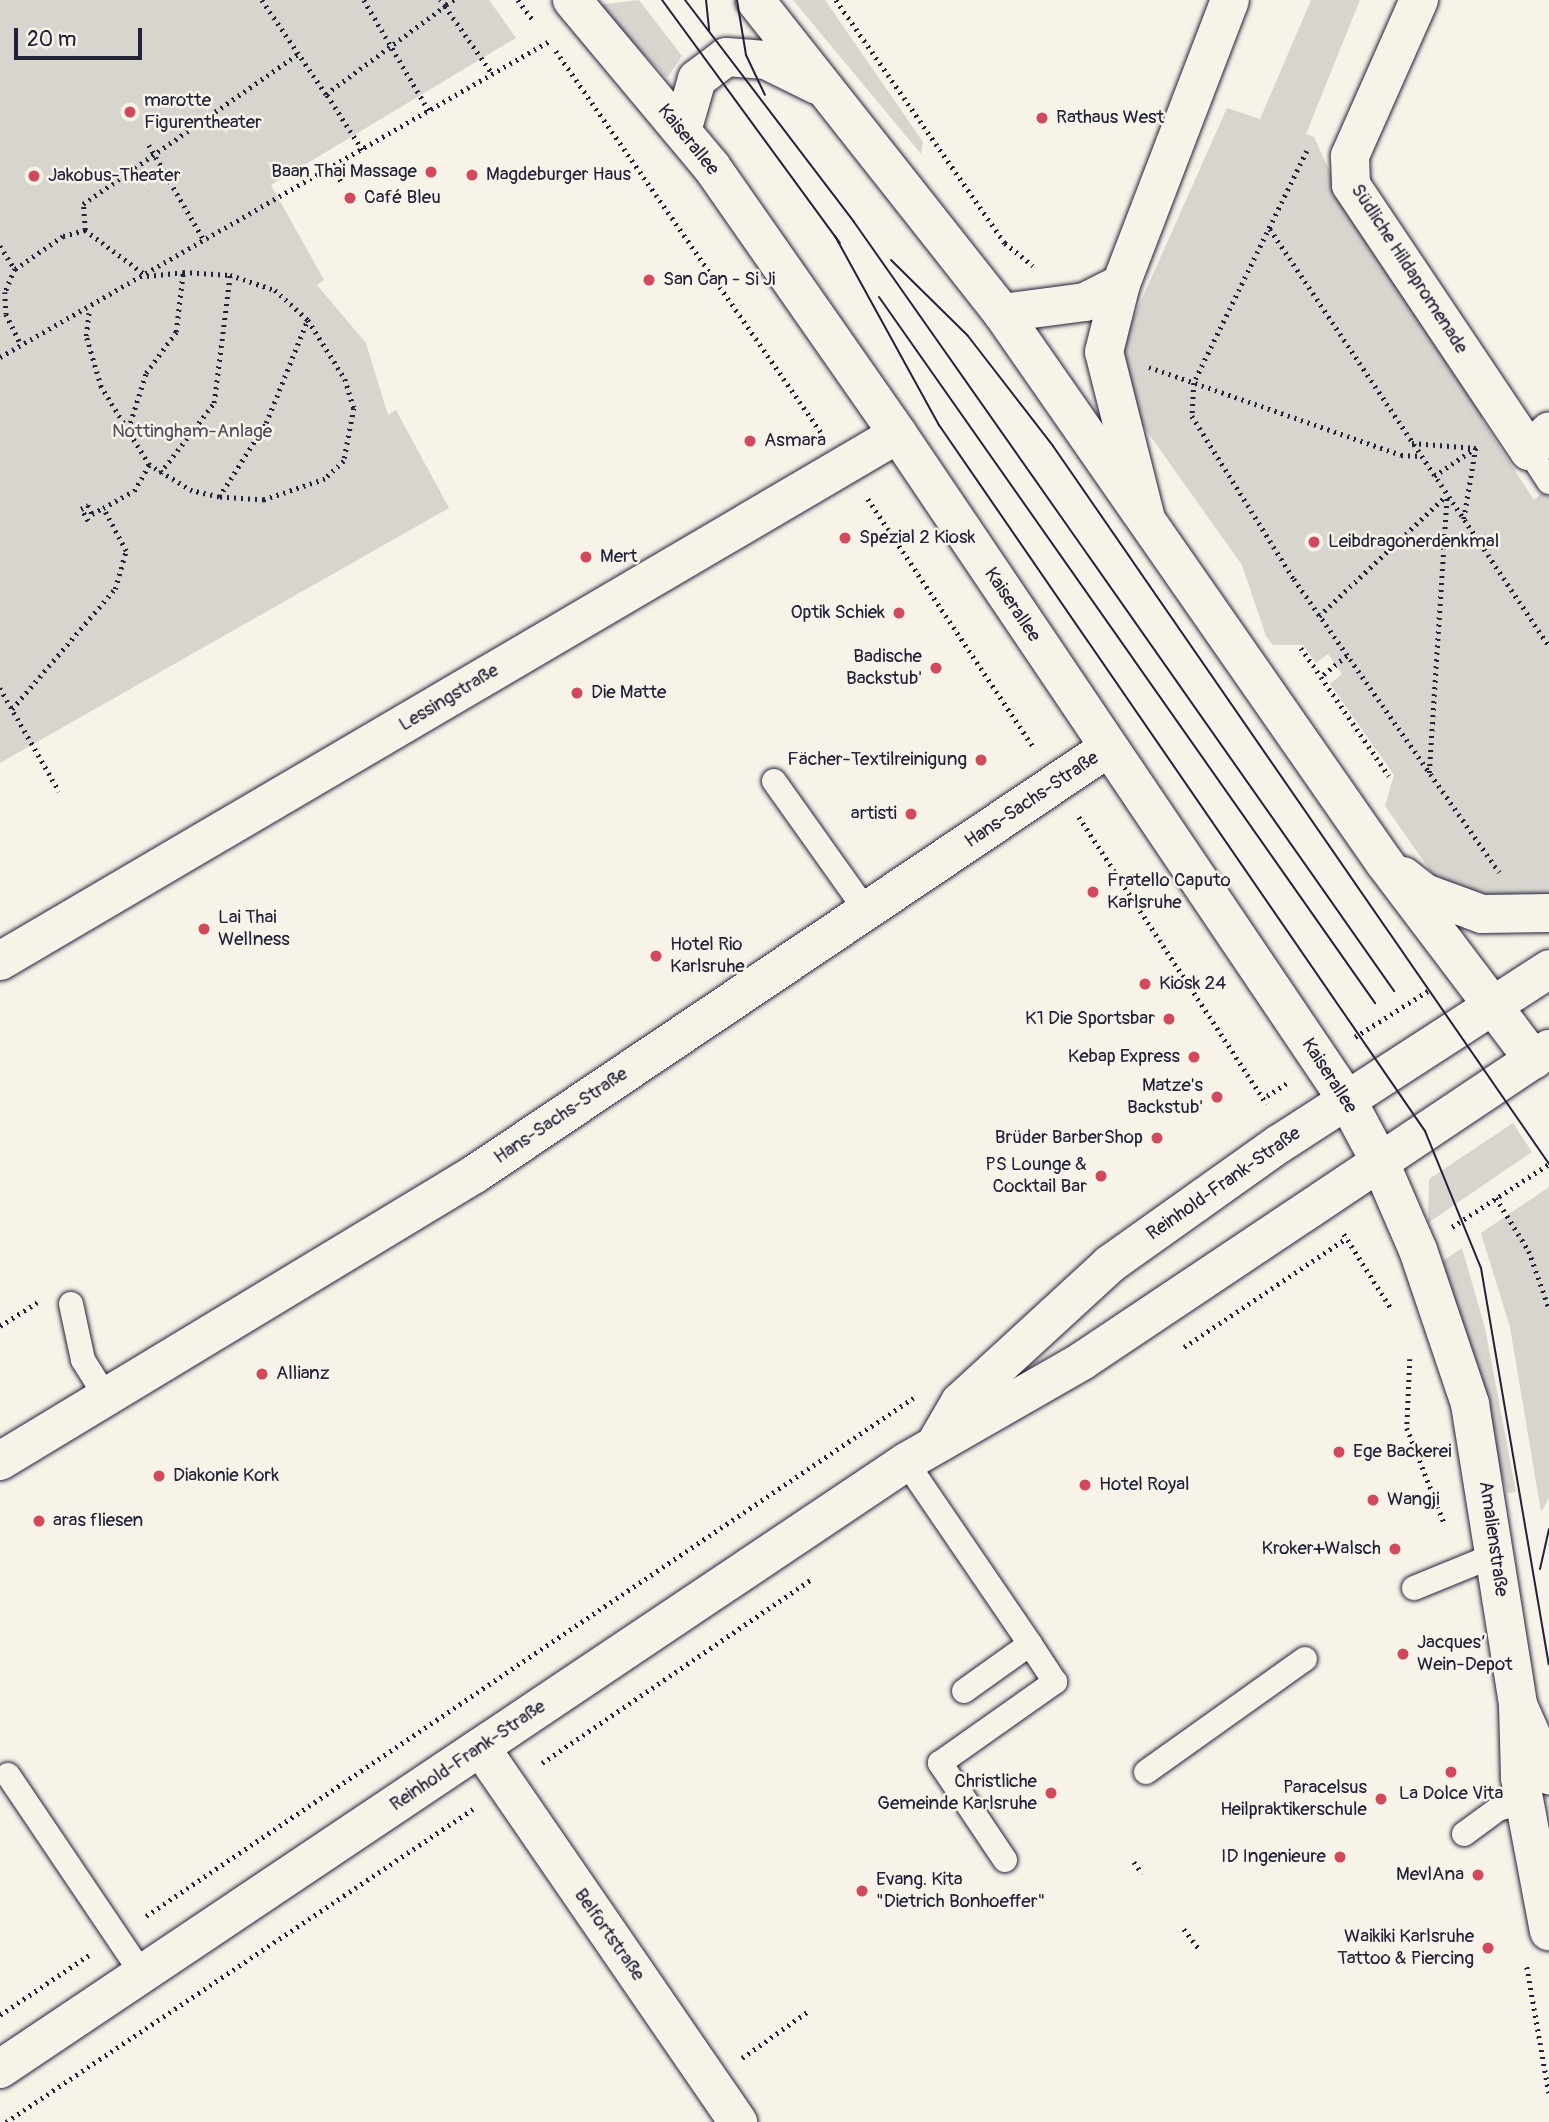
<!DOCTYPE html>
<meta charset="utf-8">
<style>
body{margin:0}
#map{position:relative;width:1549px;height:2122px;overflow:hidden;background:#f7f3e8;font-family:Pangolin,sans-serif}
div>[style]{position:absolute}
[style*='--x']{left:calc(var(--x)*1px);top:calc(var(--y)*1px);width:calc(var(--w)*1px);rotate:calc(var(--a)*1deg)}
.green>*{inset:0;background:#d8d5cf}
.path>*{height:4.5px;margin-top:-2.25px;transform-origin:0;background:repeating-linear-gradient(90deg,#22223b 0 2px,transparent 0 7px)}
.roads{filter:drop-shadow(0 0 2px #22223b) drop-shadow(0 0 2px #22223b)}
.lane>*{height:24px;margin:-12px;padding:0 12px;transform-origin:12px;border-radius:12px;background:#f7f3e8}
.street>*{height:38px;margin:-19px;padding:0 19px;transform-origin:19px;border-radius:19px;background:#f7f3e8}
.secondary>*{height:38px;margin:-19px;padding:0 19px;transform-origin:19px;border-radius:19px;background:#f7f3e8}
.primary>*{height:38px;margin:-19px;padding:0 19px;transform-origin:19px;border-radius:19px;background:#f7f3e8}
.tram>*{height:2px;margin:-1px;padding:0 1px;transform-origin:1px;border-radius:1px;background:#22223b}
.dots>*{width:19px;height:19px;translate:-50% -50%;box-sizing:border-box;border:4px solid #f7f3e8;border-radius:50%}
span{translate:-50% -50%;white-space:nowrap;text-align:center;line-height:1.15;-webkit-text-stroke:5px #f7f3e8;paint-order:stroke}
.poi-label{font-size:19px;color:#22223b}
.left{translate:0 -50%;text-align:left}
.right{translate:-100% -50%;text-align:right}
.street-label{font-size:19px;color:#22223b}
.park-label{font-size:19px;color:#504f60}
.scale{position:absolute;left:14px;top:28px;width:128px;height:32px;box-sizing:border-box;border:4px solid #22223b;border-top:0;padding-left:9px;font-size:21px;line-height:24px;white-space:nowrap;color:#22223b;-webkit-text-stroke:5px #f7f3e8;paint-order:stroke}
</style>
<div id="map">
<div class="green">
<i style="clip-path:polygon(0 0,489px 0,516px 38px,271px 185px,324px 280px,317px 285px,366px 343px,388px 415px,396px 410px,449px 508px,0 763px)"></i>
<i style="clip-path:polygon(639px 0,682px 56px,667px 78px,597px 5px)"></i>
<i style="clip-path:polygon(793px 0,825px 0,923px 142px,921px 154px)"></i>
<i style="clip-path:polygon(1311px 0,1360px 0,1306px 134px,1314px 137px,1330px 172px,1481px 398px,1482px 420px,1534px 500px,1549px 486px,1549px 895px,1478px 898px,1434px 876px,1385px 806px,1394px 775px,1330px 684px,1342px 674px,1328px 654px,1316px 663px,1303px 645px,1273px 645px,1266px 636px,1242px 565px,1126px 402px,1117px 373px,1125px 337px,1227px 108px,1260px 119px)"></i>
<i style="clip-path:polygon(1513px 1123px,1532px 1152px,1428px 1223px,1429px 1179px)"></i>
<i style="clip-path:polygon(1549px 1187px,1549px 1498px,1541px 1512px,1510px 1327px,1481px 1233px)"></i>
<i style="clip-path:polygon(1462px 1248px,1485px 1328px,1516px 1492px,1507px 1493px,1438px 1264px)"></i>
</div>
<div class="path">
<i style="--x:262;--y:0;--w:114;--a:55.8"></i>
<i style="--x:364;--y:0;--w:129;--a:59.6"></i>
<i style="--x:454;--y:0;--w:11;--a:146"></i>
<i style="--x:445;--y:6;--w:82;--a:55"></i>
<i style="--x:518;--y:0;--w:26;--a:53"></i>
<i style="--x:836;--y:0;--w:296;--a:55.2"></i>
<i style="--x:1005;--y:243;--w:36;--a:39"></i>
<i style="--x:556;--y:51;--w:464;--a:55.2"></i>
<i style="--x:149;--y:145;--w:112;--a:60"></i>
<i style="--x:362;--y:150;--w:67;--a:-122.7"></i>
<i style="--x:326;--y:94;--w:148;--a:-36.5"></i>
<i style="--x:445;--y:6;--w:8;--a:-130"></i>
<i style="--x:1307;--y:151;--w:258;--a:116"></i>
<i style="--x:1194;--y:383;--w:33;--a:93"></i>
<i style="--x:1192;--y:416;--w:192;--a:58"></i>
<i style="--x:1294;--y:579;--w:358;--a:55"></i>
<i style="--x:333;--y:167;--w:20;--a:60"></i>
<i style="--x:1270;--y:229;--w:502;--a:56.21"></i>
<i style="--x:85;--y:230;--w:26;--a:-94"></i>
<i style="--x:83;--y:204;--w:262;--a:-34.9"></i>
<i style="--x:0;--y:246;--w:27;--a:57"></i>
<i style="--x:15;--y:269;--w:25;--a:113"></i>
<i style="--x:5;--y:292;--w:22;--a:87"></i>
<i style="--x:6;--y:314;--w:34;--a:64"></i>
<i style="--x:15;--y:269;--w:58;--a:-34.5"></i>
<i style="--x:63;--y:236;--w:23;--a:-15"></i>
<i style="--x:85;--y:230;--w:77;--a:36.6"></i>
<i style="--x:147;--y:276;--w:36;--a:-6"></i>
<i style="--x:0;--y:357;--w:636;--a:-29.91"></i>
<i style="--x:1149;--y:367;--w:267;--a:19.2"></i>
<i style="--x:1401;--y:455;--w:19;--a:3"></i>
<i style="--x:126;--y:436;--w:66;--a:-72.4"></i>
<i style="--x:146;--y:373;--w:51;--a:-53.8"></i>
<i style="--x:176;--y:332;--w:60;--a:-83.3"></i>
<i style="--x:183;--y:272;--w:47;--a:3.7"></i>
<i style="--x:230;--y:275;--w:47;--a:18.4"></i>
<i style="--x:275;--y:290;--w:45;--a:42.3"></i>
<i style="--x:308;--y:320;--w:70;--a:57.9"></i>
<i style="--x:345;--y:379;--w:30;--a:73"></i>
<i style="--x:354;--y:408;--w:54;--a:100.7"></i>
<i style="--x:344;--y:461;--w:26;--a:137"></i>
<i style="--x:325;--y:479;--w:65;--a:161"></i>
<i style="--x:264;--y:500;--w:45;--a:-176.2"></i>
<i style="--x:219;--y:497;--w:28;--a:-167"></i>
<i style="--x:192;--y:491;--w:50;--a:-148.8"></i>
<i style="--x:1412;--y:443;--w:64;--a:4.5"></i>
<i style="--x:1476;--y:448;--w:72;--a:99.6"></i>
<i style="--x:160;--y:473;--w:88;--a:-52.4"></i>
<i style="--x:214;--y:403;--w:129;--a:-82.9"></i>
<i style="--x:1434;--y:476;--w:52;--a:-34"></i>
<i style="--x:219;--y:497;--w:88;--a:-57.6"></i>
<i style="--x:266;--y:423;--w:110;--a:-68.1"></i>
<i style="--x:868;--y:499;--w:299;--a:56.3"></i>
<i style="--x:88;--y:521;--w:14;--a:-120"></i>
<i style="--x:81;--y:509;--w:8;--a:-30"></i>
<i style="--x:88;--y:505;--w:10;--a:66"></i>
<i style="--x:92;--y:514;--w:13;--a:-29"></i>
<i style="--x:1319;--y:616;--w:175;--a:-43.4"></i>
<i style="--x:1301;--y:648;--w:35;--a:55"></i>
<i style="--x:1347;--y:656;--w:33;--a:141"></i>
<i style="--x:1321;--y:677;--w:120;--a:55.5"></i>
<i style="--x:0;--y:688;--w:119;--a:60.2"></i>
<i style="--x:12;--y:709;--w:158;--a:-49.4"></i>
<i style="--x:115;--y:589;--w:40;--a:-74"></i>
<i style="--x:126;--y:551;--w:49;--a:-118.1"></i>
<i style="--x:103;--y:508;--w:35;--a:-29"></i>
<i style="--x:134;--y:491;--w:30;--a:-60"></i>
<i style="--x:149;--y:465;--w:92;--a:-121.6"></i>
<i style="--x:101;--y:387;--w:53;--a:-106.4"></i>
<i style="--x:86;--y:336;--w:25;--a:-83"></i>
<i style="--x:1429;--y:773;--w:278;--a:-86.3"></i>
<i style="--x:1079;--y:817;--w:343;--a:56.8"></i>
<i style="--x:1355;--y:1037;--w:90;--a:-32.3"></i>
<i style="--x:1267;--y:1096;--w:24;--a:-33"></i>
<i style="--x:1496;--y:1198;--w:62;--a:58.1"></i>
<i style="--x:1529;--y:1251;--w:60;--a:70.7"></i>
<i style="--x:1452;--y:1227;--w:116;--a:-33"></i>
<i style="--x:1344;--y:1234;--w:90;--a:57.7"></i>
<i style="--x:0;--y:1326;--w:45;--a:-32.3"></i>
<i style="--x:1184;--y:1347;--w:196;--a:-33.8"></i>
<i style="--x:1410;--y:1359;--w:69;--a:92.5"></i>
<i style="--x:1407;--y:1428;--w:104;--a:68.6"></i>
<i style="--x:542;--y:1763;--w:327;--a:-34.3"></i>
<i style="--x:1134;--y:1862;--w:14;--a:54"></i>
<i style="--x:146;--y:1916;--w:926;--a:-34.03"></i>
<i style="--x:1184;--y:1929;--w:25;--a:53"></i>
<i style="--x:1527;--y:1967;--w:128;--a:80.1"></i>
<i style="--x:0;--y:2015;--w:107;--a:-34"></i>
<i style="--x:742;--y:2058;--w:80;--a:-35.3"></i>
<i style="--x:6;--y:2122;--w:562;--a:-33.83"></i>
</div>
<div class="roads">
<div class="lane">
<i style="--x:1529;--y:451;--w:37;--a:57"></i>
<i style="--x:774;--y:781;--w:161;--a:54.6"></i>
<i style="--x:71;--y:1304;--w:57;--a:77.9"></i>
<i style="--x:83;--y:1360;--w:44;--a:58.1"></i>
<i style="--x:906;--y:1462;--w:220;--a:55.7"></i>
<i style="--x:1030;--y:1644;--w:81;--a:144.5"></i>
<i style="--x:1414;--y:1588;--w:87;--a:-22.2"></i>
<i style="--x:1146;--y:1772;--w:195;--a:-35.4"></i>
<i style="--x:8;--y:1775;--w:238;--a:56"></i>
<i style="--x:1464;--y:1834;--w:42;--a:-36.3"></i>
<i style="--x:1498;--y:1809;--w:28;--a:-15"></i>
<i style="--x:1005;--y:1860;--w:117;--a:-123.8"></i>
<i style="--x:940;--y:1763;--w:141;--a:-35.2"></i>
<i style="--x:1055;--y:1682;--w:45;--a:-123.3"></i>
</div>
<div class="street">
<i style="--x:1419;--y:0;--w:171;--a:113.9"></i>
<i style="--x:1350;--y:156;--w:29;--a:88"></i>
<i style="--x:1351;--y:185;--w:320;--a:56.2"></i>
<i style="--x:1529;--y:451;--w:28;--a:-44"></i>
<i style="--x:1002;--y:313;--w:84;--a:-7.5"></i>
<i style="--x:1085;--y:302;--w:40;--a:-26.6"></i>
<i style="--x:1146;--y:519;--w:172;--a:-104.1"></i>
<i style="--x:1104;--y:352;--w:70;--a:-76"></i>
<i style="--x:1121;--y:284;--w:304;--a:-69"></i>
<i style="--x:0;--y:961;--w:1041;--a:-30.41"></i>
<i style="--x:0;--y:1461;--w:555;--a:-31.14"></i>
<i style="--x:475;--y:1174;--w:763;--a:-33.94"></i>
<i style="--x:1518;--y:1705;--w:77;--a:66.1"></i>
<i style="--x:481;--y:1748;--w:454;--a:55.5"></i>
</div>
<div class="secondary">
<i style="--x:1379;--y:1160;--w:98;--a:66.6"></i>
<i style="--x:1418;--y:1250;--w:163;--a:71.3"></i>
<i style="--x:1470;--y:1404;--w:305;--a:80.9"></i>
<i style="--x:1518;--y:1705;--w:73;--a:88.4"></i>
<i style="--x:1520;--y:1778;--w:156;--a:79.3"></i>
</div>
<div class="primary">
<i style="--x:572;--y:0;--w:217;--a:50.1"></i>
<i style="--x:711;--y:166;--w:327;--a:55.1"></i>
<i style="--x:898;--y:434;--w:803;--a:56.01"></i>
<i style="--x:1347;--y:1100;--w:68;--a:61.9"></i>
<i style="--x:755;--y:0;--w:399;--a:51.7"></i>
<i style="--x:1002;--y:313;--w:669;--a:55.17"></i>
<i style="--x:1384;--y:862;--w:248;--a:52.9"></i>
<i style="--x:682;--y:131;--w:54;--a:-73.9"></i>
<i style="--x:697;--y:79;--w:36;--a:-37"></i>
<i style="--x:726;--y:57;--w:40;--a:4.3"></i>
<i style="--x:766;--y:60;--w:57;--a:26.1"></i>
<i style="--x:1403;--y:876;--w:28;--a:38"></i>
<i style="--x:1425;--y:893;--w:61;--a:20.2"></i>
<i style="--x:1482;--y:914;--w:67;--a:-0.9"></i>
<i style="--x:936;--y:1443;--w:48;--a:-59.7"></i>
<i style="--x:960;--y:1402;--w:204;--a:-42.6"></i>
<i style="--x:1110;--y:1264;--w:207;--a:-35.4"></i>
<i style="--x:1279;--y:1144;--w:322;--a:-32.9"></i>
<i style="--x:0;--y:2069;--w:1091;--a:-33.82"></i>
<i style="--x:906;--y:1462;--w:203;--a:-29.8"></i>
<i style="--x:1082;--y:1361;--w:562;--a:-33.75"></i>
</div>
</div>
<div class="tram">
<i style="--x:662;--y:0;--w:301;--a:53.8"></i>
<i style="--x:685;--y:0;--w:279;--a:52.7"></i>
<i style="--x:854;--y:222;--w:940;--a:54.92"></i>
<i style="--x:706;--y:0;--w:31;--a:84"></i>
<i style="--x:737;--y:0;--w:56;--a:80.7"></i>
<i style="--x:746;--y:55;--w:44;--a:64.6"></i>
<i style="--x:835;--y:236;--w:216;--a:61.2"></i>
<i style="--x:939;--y:425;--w:857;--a:55.46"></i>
<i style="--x:1425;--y:1131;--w:148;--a:67.8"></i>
<i style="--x:1481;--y:1268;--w:402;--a:80.3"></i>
<i style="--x:891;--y:260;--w:108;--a:44.6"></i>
<i style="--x:968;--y:336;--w:139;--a:52.3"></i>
<i style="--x:1053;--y:446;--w:873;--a:55.36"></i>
<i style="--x:879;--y:297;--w:863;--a:54.91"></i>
<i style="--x:1540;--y:1569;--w:41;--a:-77.3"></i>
</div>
<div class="dots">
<i style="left:130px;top:112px;background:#d1495b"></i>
<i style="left:1042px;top:118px;background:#d1495b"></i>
<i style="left:431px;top:172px;background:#d1495b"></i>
<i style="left:472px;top:175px;background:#d1495b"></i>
<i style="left:34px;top:176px;background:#d1495b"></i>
<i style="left:350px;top:198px;background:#d1495b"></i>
<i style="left:649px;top:280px;background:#d1495b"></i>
<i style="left:750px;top:441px;background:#d1495b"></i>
<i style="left:845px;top:538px;background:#d1495b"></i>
<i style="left:1314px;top:542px;background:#d1495b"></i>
<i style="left:586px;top:557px;background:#d1495b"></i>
<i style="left:899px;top:613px;background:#d1495b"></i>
<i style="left:936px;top:668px;background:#d1495b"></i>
<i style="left:577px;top:693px;background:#d1495b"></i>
<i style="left:981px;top:760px;background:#d1495b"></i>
<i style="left:911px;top:814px;background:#d1495b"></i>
<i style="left:1093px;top:892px;background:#d1495b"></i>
<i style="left:204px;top:929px;background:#d1495b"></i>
<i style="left:656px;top:956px;background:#d1495b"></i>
<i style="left:1145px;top:984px;background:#d1495b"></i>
<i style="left:1169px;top:1019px;background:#d1495b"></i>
<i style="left:1194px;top:1057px;background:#d1495b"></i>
<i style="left:1217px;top:1097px;background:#d1495b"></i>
<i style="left:1157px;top:1138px;background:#d1495b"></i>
<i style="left:1101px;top:1176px;background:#d1495b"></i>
<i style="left:262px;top:1374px;background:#d1495b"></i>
<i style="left:1339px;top:1452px;background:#d1495b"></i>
<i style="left:159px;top:1476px;background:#d1495b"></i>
<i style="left:1085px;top:1485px;background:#d1495b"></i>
<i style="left:1373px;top:1500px;background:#d1495b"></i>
<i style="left:39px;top:1521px;background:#d1495b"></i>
<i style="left:1395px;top:1549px;background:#d1495b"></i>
<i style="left:1403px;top:1654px;background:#d1495b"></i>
<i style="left:1451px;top:1772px;background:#d1495b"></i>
<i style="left:1051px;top:1793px;background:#d1495b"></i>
<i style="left:1381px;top:1799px;background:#d1495b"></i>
<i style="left:1340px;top:1857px;background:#d1495b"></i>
<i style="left:1478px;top:1875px;background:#d1495b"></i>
<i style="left:862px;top:1891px;background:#d1495b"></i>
<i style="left:1488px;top:1948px;background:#d1495b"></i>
</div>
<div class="poi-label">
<span class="left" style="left:144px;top:112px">marotte<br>Figurentheater</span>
<span class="left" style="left:1056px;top:118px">Rathaus West</span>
<span class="right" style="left:417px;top:172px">Baan Thai Massage</span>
<span class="left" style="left:486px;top:175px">Magdeburger Haus</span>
<span class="left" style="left:48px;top:176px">Jakobus-Theater</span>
<span class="left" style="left:364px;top:198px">Café Bleu</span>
<span class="left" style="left:663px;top:280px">San Can - Si Ji</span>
<span class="left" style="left:764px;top:441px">Asmara</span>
<span class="left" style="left:859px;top:538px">Spezial 2 Kiosk</span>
<span class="left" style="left:1328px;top:542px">Leibdragonerdenkmal</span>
<span class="left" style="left:600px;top:557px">Mert</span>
<span class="right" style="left:885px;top:613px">Optik Schiek</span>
<span class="right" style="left:922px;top:668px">Badische<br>Backstub'</span>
<span class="left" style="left:591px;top:693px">Die Matte</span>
<span class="right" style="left:967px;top:760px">Fächer-Textilreinigung</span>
<span class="right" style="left:897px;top:814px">artisti</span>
<span class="left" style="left:1107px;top:892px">Fratello Caputo<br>Karlsruhe</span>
<span class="left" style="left:218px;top:929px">Lai Thai<br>Wellness</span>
<span class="left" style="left:670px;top:956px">Hotel Rio<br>Karlsruhe</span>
<span class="left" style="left:1159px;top:984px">Kiosk 24</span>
<span class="right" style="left:1155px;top:1019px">K1 Die Sportsbar</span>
<span class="right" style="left:1180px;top:1057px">Kebap Express</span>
<span class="right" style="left:1203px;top:1097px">Matze's<br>Backstub'</span>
<span class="right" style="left:1143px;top:1138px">Brüder BarberShop</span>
<span class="right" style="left:1087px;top:1176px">PS Lounge &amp;<br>Cocktail Bar</span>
<span class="left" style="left:276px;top:1374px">Allianz</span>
<span class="left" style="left:1353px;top:1452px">Ege Backerei</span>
<span class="left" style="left:173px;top:1476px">Diakonie Kork</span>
<span class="left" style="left:1099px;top:1485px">Hotel Royal</span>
<span class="left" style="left:1387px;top:1500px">Wangji</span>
<span class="left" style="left:53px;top:1521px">aras fliesen</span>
<span class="right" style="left:1381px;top:1549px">Kroker+Walsch</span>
<span class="left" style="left:1417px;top:1654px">Jacques’<br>Wein-Depot</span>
<span class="right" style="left:1037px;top:1793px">Christliche<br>Gemeinde Karlsruhe</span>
<span class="right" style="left:1367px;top:1799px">Paracelsus<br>Heilpraktikerschule</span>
<span style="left:1451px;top:1794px">La Dolce Vita</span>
<span class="right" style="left:1326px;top:1857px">ID Ingenieure</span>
<span class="right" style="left:1464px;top:1875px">MevlAna</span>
<span class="left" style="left:876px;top:1891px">Evang. Kita<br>"Dietrich Bonhoeffer"</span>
<span class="right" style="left:1474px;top:1948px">Waikiki Karlsruhe<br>Tattoo &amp; Piercing</span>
</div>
<div class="street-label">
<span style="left:688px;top:140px;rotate:51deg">Kaiserallee</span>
<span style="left:1409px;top:269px;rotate:57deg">Südliche Hildapromenade</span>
<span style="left:1012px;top:605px;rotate:56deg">Kaiserallee</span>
<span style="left:449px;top:698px;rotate:-31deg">Lessingstraße</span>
<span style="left:1032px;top:800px;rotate:-34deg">Hans-Sachs-Straße</span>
<span style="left:1329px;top:1076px;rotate:57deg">Kaiserallee</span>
<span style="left:561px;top:1116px;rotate:-34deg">Hans-Sachs-Straße</span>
<span style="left:1224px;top:1184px;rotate:-35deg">Reinhold-Frank-Straße</span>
<span style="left:1493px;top:1539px;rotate:82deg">Amalienstraße</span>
<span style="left:468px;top:1756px;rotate:-34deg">Reinhold-Frank-Straße</span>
<span style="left:609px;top:1935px;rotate:55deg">Belfortstraße</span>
</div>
<div class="park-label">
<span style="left:192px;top:432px">Nottingham-Anlage</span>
</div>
<div class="scale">20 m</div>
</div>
